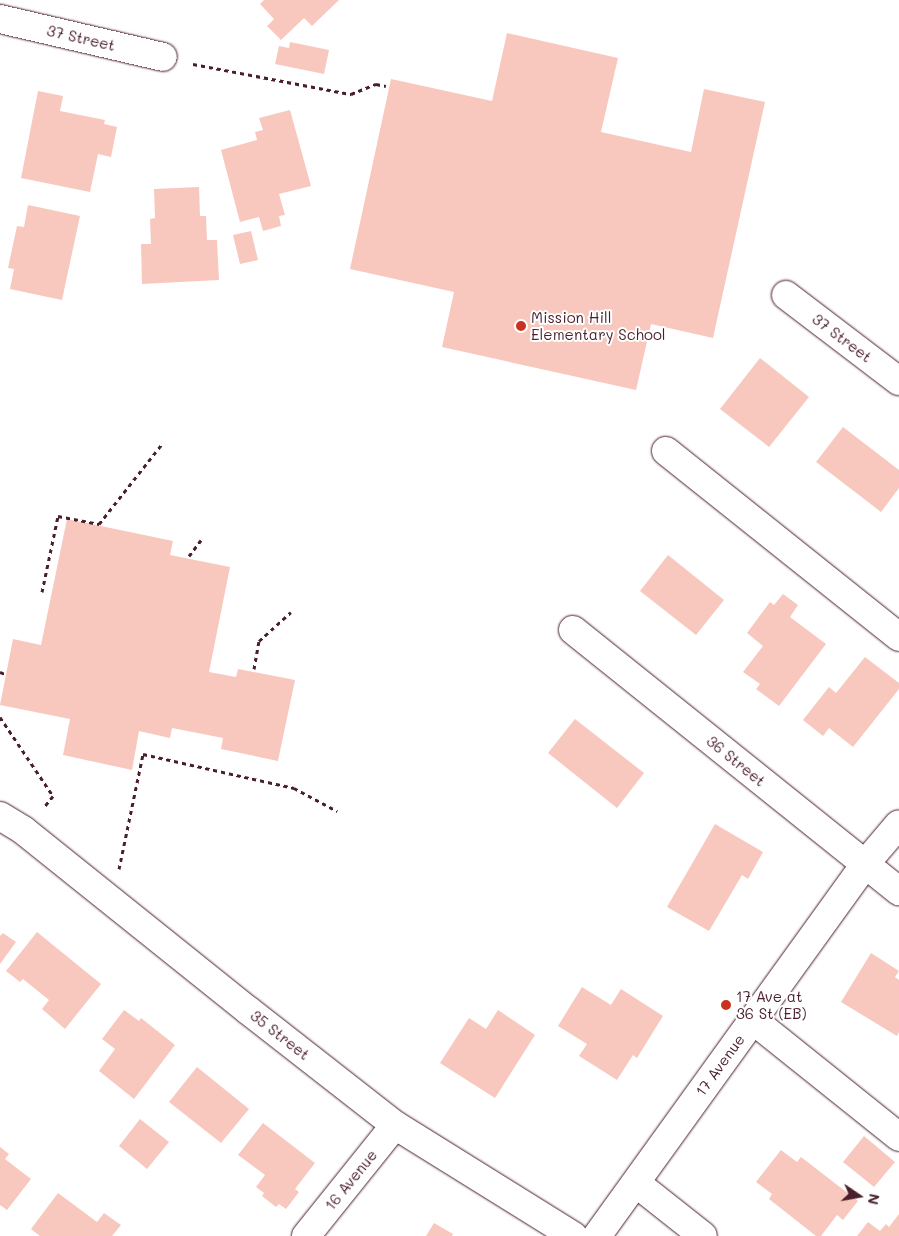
<!DOCTYPE html>
<style>
body{margin:0}
#map{position:relative;width:899px;height:1236px;overflow:hidden;background:#fff;font-family:Mali,sans-serif}
div>[style]{position:absolute}
[style*='--x']{left:calc(var(--x)*1px);top:calc(var(--y)*1px);width:calc(var(--w)*1px);rotate:calc(var(--a)*1deg)}
.building>*{inset:0;background:#f8c8be}
.path>*{height:3px;margin-top:-1.5px;transform-origin:0;background:repeating-linear-gradient(90deg,#4a1f2b 0 4px,transparent 0 8px)}
.roads{filter:drop-shadow(0 0 1px #4a1f2b) drop-shadow(0 0 1px #4a1f2b)}
.minor>*{height:28px;margin:-14px;padding:0 14px;transform-origin:14px;border-radius:14px;background:#fff}
.dots>*{width:14px;height:14px;translate:-50% -50%;box-sizing:border-box;border:2px solid #fff;border-radius:50%}
span{translate:-50% -50%;white-space:nowrap;text-align:center;line-height:1.15;-webkit-text-stroke:4px #fff;paint-order:stroke}
.street-label{font-size:15px;color:#4a1f2b}
.poi-label{font-size:15px;color:#4a1f2b}
.left{translate:0 -50%;text-align:left}
.north{position:absolute;left:834px;top:1171px;width:50px;height:50px;-webkit-text-stroke:4px #fff;paint-order:stroke;rotate:102deg;font-size:14px;font-weight:700;line-height:20px;text-align:center;color:#4a1f2b}
.north::after{content:'';display:block;margin:auto;width:18px;height:22px;background:#4a1f2b;clip-path:polygon(50% 0,100% 100%,50% 72%,0 100%)}
</style>
<div id="map">
<div class="building">
<i style="clip-path:polygon(264px 0,339px 0,312px 26px,304px 18px,281px 40px,267px 26px,274px 19px,260px 4px)"></i>
<i style="clip-path:polygon(507px 33px,618px 58px,601px 132px,691px 152px,704px 89px,765px 102px,713px 338px,651px 324px,636px 390px,442px 347px,454px 292px,350px 269px,391px 79px,492px 101px)"></i>
<i style="clip-path:polygon(290px 42px,329px 50px,324px 74px,275px 64px,279px 46px,289px 48px)"></i>
<i style="clip-path:polygon(38px 91px,63px 96px,60px 111px,105px 120px,104px 124px,117px 127px,111px 157px,98px 154px,90px 192px,21px 178px)"></i>
<i style="clip-path:polygon(290px 110px,311px 186px,279px 194px,285px 215px,279px 216px,281px 226px,263px 231px,259px 217px,240px 222px,221px 150px,257px 140px,255px 132px,263px 130px,259px 118px)"></i>
<i style="clip-path:polygon(199px 187px,200px 216px,206px 216px,207px 240px,217px 240px,219px 280px,142px 284px,141px 244px,151px 244px,150px 219px,155px 218px,154px 189px)"></i>
<i style="clip-path:polygon(28px 205px,80px 216px,62px 300px,10px 289px,14px 269px,8px 268px,17px 226px,24px 227px)"></i>
<i style="clip-path:polygon(251px 231px,258px 260px,240px 264px,233px 235px)"></i>
<i style="clip-path:polygon(760px 358px,809px 397px,769px 447px,720px 409px)"></i>
<i style="clip-path:polygon(843px 427px,899px 470px,899px 488px,881px 512px,816px 462px)"></i>
<i style="clip-path:polygon(67px 519px,173px 541px,170px 555px,230px 567px,209px 672px,236px 677px,238px 669px,295px 680px,278px 761px,221px 749px,223px 738px,172px 728px,170px 738px,139px 731px,132px 770px,63px 755px,70px 719px,0 705px,13px 639px,41px 645px)"></i>
<i style="clip-path:polygon(668px 555px,724px 600px,696px 635px,640px 591px)"></i>
<i style="clip-path:polygon(783px 594px,798px 605px,790px 617px,826px 644px,779px 706px,756px 689px,760px 684px,743px 672px,763px 646px,747px 633px,770px 602px,774px 605px)"></i>
<i style="clip-path:polygon(865px 657px,899px 683px,899px 689px,853px 747px,829px 728px,823px 736px,803px 720px,829px 687px,836px 693px)"></i>
<i style="clip-path:polygon(575px 719px,644px 773px,617px 808px,548px 753px)"></i>
<i style="clip-path:polygon(715px 824px,763px 852px,748px 879px,742px 875px,709px 931px,667px 907px)"></i>
<i style="clip-path:polygon(37px 932px,101px 984px,65px 1029px,42px 1009px,49px 1000px,23px 979px,20px 982px,6px 971px)"></i>
<i style="clip-path:polygon(3px 933px,16px 942px,0 964px,0 936px)"></i>
<i style="clip-path:polygon(871px 953px,899px 971px,895px 977px,899px 980px,899px 1032px,897px 1036px,841px 1002px)"></i>
<i style="clip-path:polygon(582px 987px,611px 1005px,621px 989px,663px 1016px,637px 1058px,633px 1055px,617px 1080px,579px 1056px,587px 1044px,558px 1026px)"></i>
<i style="clip-path:polygon(124px 1010px,139px 1021px,141px 1018px,175px 1045px,134px 1099px,99px 1071px,115px 1049px,102px 1039px)"></i>
<i style="clip-path:polygon(498px 1010px,535px 1035px,495px 1098px,440px 1063px,469px 1018px,486px 1029px)"></i>
<i style="clip-path:polygon(197px 1067px,249px 1109px,221px 1143px,169px 1102px)"></i>
<i style="clip-path:polygon(140px 1119px,169px 1142px,147px 1169px,119px 1146px)"></i>
<i style="clip-path:polygon(263px 1123px,315px 1163px,295px 1189px,299px 1192px,286px 1209px,279px 1204px,276px 1207px,262px 1196px,264px 1193px,256px 1187px,265px 1175px,238px 1155px)"></i>
<i style="clip-path:polygon(864px 1136px,895px 1162px,874px 1187px,843px 1162px)"></i>
<i style="clip-path:polygon(0 1147px,9px 1154px,5px 1159px,31px 1179px,7px 1210px,0 1205px)"></i>
<i style="clip-path:polygon(781px 1150px,797px 1162px,801px 1157px,858px 1201px,843px 1220px,837px 1215px,821px 1236px,816px 1236px,769px 1199px,772px 1194px,756px 1182px)"></i>
<i style="clip-path:polygon(58px 1193px,97px 1222px,104px 1213px,121px 1225px,112px 1236px,40px 1236px,31px 1229px)"></i>
<i style="clip-path:polygon(899px 1214px,899px 1236px,857px 1236px,868px 1222px,880px 1231px,886px 1224px,889px 1227px)"></i>
<i style="clip-path:polygon(434px 1223px,453px 1234px,452px 1236px,426px 1236px)"></i>
</div>
<div class="path">
<i style="--x:193;--y:64;--w:161;--a:10.8"></i>
<i style="--x:351;--y:94;--w:27;--a:-22"></i>
<i style="--x:376;--y:84;--w:10;--a:11"></i>
<i style="--x:189;--y:556;--w:20;--a:-53"></i>
<i style="--x:42;--y:592;--w:78;--a:-78.1"></i>
<i style="--x:58;--y:516;--w:42;--a:11"></i>
<i style="--x:99;--y:524;--w:102;--a:-51.8"></i>
<i style="--x:254;--y:669;--w:28;--a:-80"></i>
<i style="--x:259;--y:641;--w:43;--a:-42.2"></i>
<i style="--x:0;--y:672;--w:5;--a:22"></i>
<i style="--x:0;--y:717;--w:95;--a:56.1"></i>
<i style="--x:53;--y:796;--w:14;--a:129"></i>
<i style="--x:119;--y:869;--w:117;--a:-78.2"></i>
<i style="--x:143;--y:754;--w:155;--a:12.7"></i>
<i style="--x:294;--y:788;--w:49;--a:28.1"></i>
</div>
<div class="roads">
<div class="minor">
<i style="--x:0;--y:19;--w:167;--a:13.1"></i>
<i style="--x:786;--y:295;--w:142;--a:37.3"></i>
<i style="--x:666;--y:451;--w:298;--a:38.6"></i>
<i style="--x:573;--y:630;--w:418;--a:38.7"></i>
<i style="--x:0;--y:816;--w:27;--a:31"></i>
<i style="--x:23;--y:830;--w:290;--a:38.7"></i>
<i style="--x:249;--y:1011;--w:185;--a:38"></i>
<i style="--x:395;--y:1125;--w:210;--a:31.9"></i>
<i style="--x:753;--y:1020;--w:187;--a:38.7"></i>
<i style="--x:636;--y:1183;--w:85;--a:38.3"></i>
<i style="--x:306;--y:1236;--w:142;--a:-51.3"></i>
<i style="--x:597;--y:1236;--w:458;--a:-54.2"></i>
<i style="--x:865;--y:864;--w:52;--a:-49.6"></i>
</div>
</div>
<div class="dots">
<i style="left:521px;top:326px;background:#c8321e"></i>
<i style="left:726px;top:1005px;background:#c8321e"></i>
</div>
<div class="street-label">
<span style="left:81px;top:38px;rotate:13deg">37 Street</span>
<span style="left:842px;top:338px;rotate:37deg">37 Street</span>
<span style="left:736px;top:761px;rotate:39deg">36 Street</span>
<span style="left:280px;top:1035px;rotate:38deg">35 Street</span>
<span style="left:720px;top:1065px;rotate:-54deg">17 Avenue</span>
<span style="left:351px;top:1180px;rotate:-51deg">16 Avenue</span>
</div>
<div class="poi-label">
<span class="left" style="left:531px;top:326px">Mission Hill<br>Elementary School</span>
<span class="left" style="left:736px;top:1005px">17 Ave at<br>36 St (EB)</span>
</div>
<div class="north">N</div>
</div>
